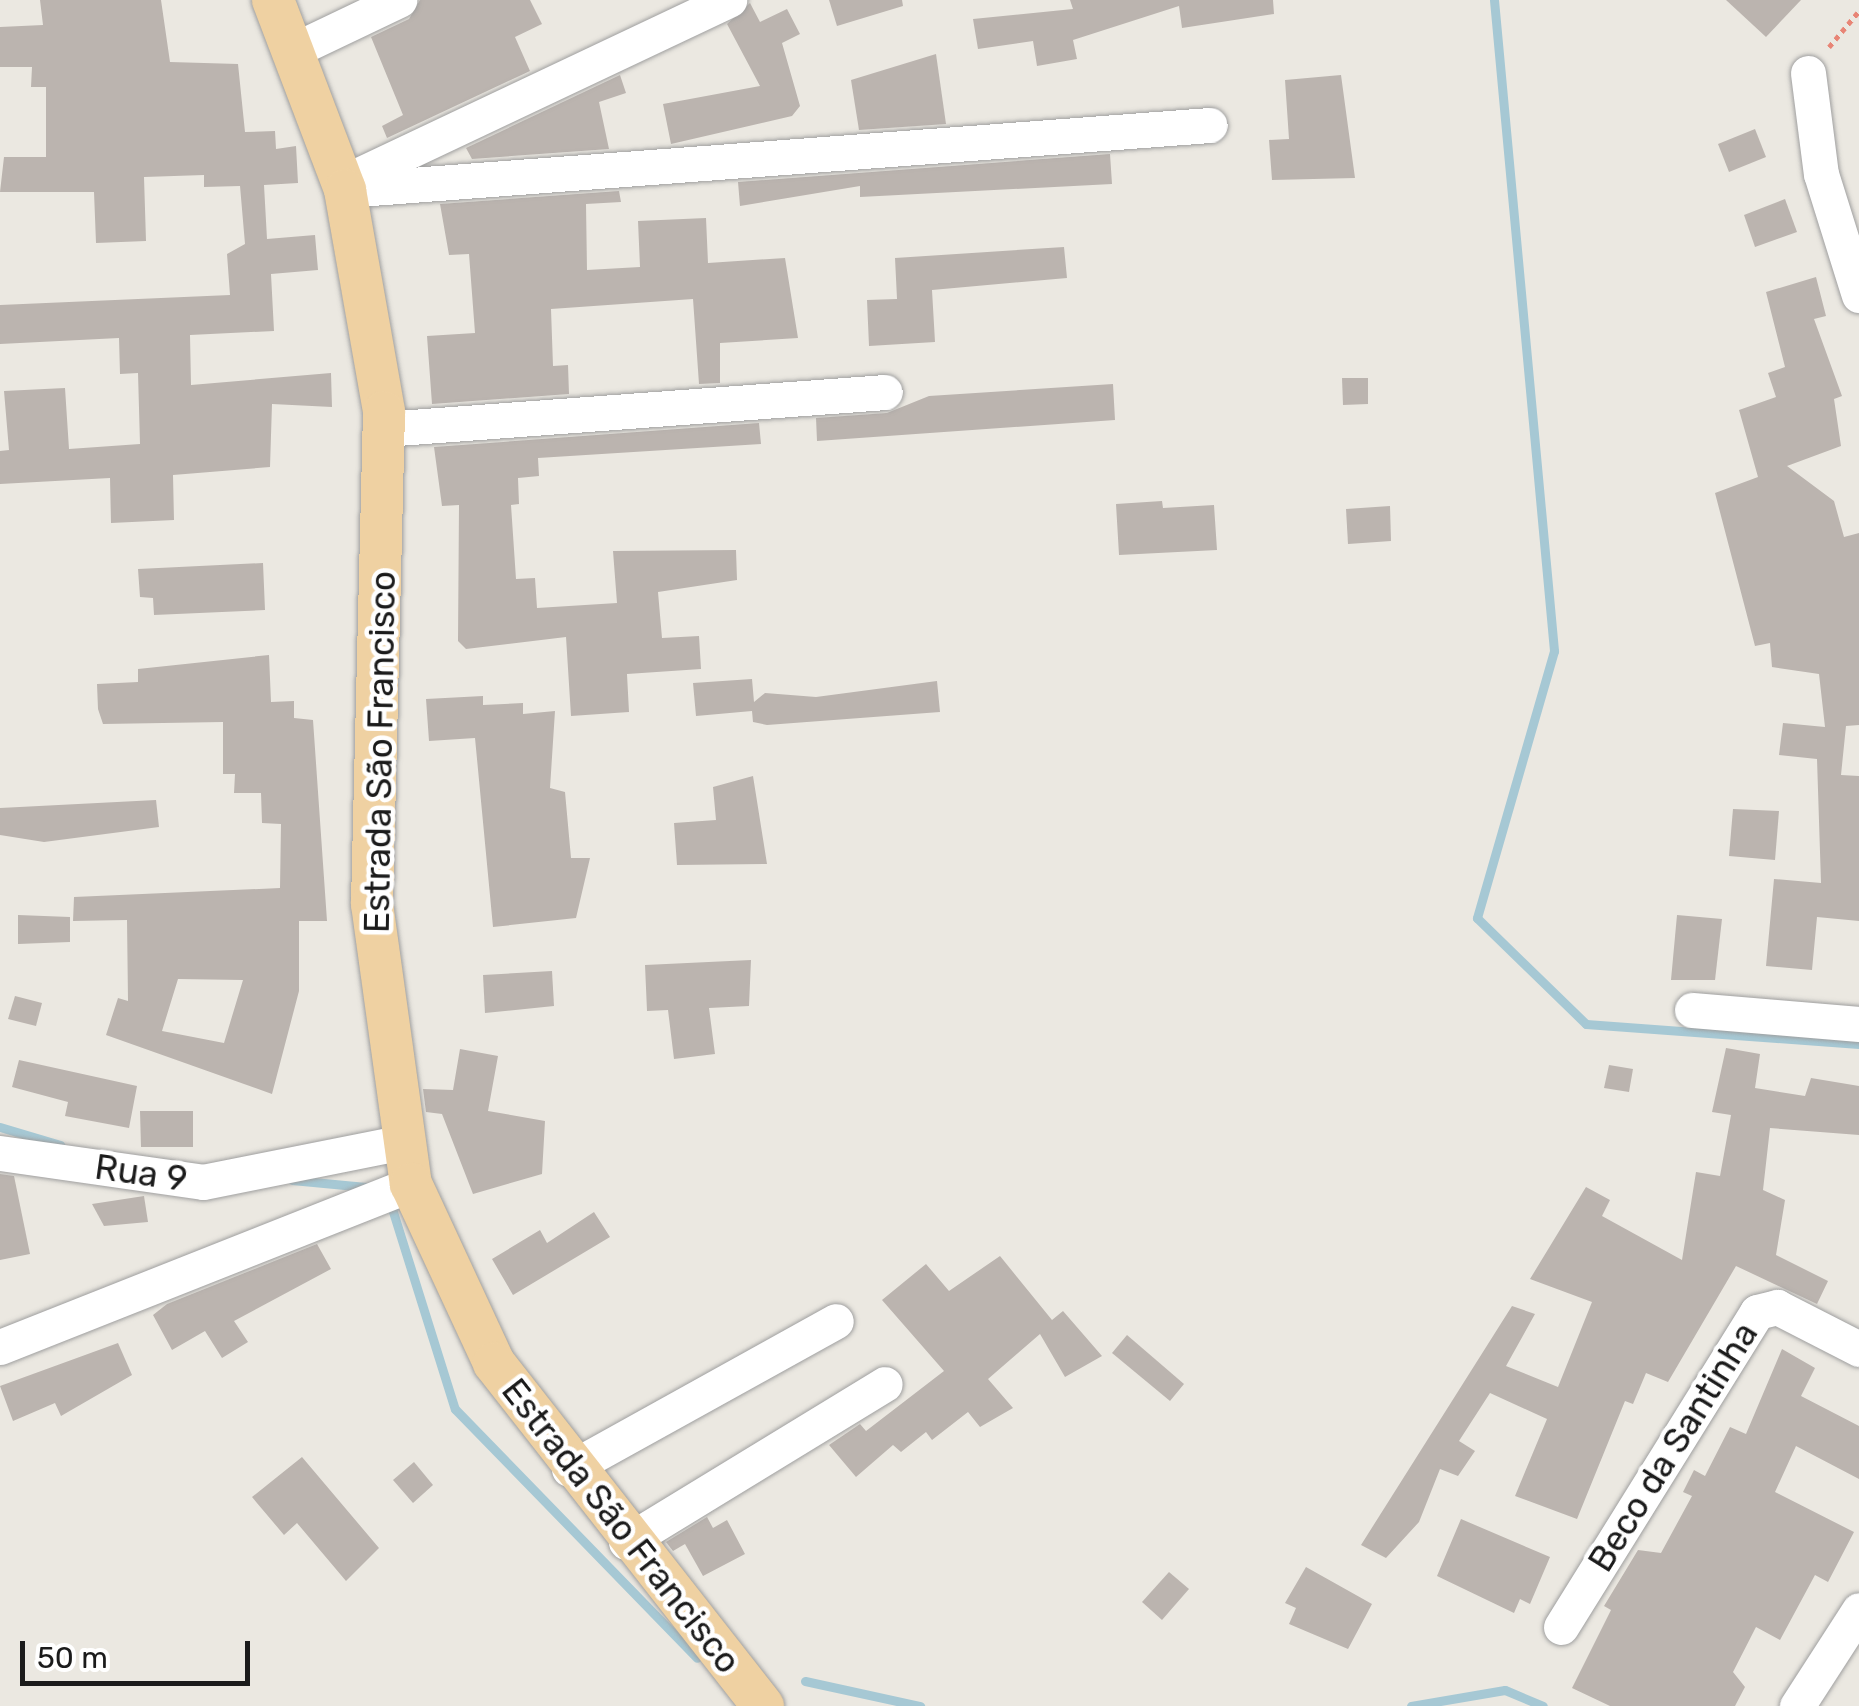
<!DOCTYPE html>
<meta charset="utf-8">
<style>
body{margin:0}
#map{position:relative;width:1859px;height:1706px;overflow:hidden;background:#ebe8e1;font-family:Rubik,sans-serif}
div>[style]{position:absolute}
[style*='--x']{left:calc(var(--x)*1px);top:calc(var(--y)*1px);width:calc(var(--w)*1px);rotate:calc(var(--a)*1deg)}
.stream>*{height:9px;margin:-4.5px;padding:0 4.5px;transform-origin:4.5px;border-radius:4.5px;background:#a6c8d4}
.building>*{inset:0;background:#bbb4af}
.path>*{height:5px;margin-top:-2.5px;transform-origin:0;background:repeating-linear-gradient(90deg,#e88576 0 5px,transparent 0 10px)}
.roads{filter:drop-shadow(0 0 2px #9f9f9f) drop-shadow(0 0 2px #9f9f9f)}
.minor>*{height:35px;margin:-17.5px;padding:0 17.5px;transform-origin:17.5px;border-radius:17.5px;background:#fff}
.major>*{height:42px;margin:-21px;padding:0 21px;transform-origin:21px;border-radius:21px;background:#efd1a2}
span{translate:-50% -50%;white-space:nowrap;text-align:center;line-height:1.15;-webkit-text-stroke:9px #fff;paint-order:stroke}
.street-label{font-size:35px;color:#1b1b1b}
.scale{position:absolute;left:20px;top:1641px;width:230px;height:45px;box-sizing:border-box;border:5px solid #1b1b1b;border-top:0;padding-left:12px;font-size:30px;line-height:35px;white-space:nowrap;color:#1b1b1b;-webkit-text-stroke:8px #fff;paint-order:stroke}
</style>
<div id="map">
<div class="stream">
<i style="--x:1494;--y:0;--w:654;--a:84.73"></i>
<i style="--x:1554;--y:651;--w:278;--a:106.1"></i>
<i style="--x:1477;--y:918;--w:152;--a:44.2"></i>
<i style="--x:1586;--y:1024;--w:274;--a:4.2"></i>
<i style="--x:0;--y:1127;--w:63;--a:16.7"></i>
<i style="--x:292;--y:1180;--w:74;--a:5.4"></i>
<i style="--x:389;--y:1199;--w:220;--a:72.6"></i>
<i style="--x:455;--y:1409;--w:347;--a:45.8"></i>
<i style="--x:805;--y:1681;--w:118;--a:12.3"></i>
<i style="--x:1411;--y:1706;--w:95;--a:-9.7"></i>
<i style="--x:1505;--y:1690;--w:41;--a:22.8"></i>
</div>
<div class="building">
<i style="clip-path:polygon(40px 0,161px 0,170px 62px,238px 64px,245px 132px,275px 131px,276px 149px,296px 146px,298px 183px,264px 185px,267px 239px,315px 235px,318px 270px,271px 274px,274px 331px,190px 335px,191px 385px,331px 373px,332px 407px,272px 404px,270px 467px,173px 475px,174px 520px,111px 523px,110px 478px,0 484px,0 451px,9px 450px,4px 391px,65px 388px,69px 449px,140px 444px,138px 373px,120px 374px,119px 338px,0 344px,0 305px,230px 295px,227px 254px,245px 244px,240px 186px,204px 187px,204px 175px,144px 177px,146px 241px,96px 243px,94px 192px,0 192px,4px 157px,46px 157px,46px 87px,31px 87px,32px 67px,0 67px,0 27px,43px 25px)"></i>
<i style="clip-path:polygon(420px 0,530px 0,542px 24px,515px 37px,530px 71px,387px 138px,382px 126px,403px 115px,371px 37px,409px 19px)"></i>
<i style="clip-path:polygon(829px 0,902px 0,903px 6px,837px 26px)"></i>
<i style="clip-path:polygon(1070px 0,1273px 0,1274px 14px,1182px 28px,1179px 6px,1073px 40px,1077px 59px,1037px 66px,1033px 41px,978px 49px,973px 19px,1073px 9px)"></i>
<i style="clip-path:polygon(1726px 0,1801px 0,1766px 37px)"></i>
<i style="clip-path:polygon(750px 3px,760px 22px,787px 9px,800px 34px,782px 43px,800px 106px,792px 116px,671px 144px,663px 104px,760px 86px,727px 24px)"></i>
<i style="clip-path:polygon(936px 54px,946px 124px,859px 130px,851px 80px)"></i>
<i style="clip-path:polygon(620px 75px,626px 93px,599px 102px,609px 149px,472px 159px,466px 148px)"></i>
<i style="clip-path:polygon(1341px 75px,1355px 178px,1272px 180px,1269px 140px,1289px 139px,1285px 80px)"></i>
<i style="clip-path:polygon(1755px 129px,1766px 157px,1729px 172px,1718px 144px)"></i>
<i style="clip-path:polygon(1110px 154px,1112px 184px,860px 197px,860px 186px,740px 206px,738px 182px)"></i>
<i style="clip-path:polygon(619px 191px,621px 202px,586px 204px,587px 270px,640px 267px,638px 221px,706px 218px,708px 263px,785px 258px,798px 338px,720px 343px,720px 383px,699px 384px,693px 299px,551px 309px,553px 366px,568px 365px,569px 394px,432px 404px,427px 336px,475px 333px,469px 254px,449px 255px,440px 204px)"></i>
<i style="clip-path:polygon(1785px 199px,1797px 232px,1755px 247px,1744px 215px)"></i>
<i style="clip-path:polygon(1064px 247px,1067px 278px,932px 290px,935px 342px,869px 346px,867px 300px,897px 299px,895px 258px)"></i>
<i style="clip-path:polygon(1816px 277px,1826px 316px,1814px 319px,1842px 396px,1834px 399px,1841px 446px,1787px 466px,1834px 501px,1844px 537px,1859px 533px,1859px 725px,1846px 726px,1841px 775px,1859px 776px,1859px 921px,1817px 917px,1812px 970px,1766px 966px,1774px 879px,1821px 883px,1817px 759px,1779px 755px,1783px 723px,1825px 727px,1819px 674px,1772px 667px,1770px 643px,1755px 646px,1715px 493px,1758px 477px,1739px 410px,1776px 397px,1768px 373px,1785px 367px,1766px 292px)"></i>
<i style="clip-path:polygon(1342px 378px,1368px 378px,1368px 404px,1343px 405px)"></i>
<i style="clip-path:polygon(1113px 384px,1115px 420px,817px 441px,816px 418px,887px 413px,929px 396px)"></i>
<i style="clip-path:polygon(759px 423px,761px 444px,538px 458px,539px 476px,518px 478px,519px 504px,511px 505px,516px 579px,535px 578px,537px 608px,617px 603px,613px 551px,736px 550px,737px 580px,658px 592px,662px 638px,699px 636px,701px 669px,627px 674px,629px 712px,571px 716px,566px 637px,466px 649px,458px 641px,459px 505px,442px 506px,434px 447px)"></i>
<i style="clip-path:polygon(1162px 501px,1163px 508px,1214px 505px,1217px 550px,1119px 555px,1116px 504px)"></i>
<i style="clip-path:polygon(1390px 506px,1391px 541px,1348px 544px,1346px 509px)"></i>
<i style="clip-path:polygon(263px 563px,265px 610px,154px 615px,153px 598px,140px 597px,138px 569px)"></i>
<i style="clip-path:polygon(evenodd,269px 655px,271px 702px,294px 701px,294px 718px,313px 720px,327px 921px,299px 921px,299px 991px,272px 1094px,106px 1035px,118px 998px,128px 1001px,127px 920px,73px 921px,74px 897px,280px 888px,281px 824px,262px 823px,261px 793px,234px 793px,235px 774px,223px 774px,223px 722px,103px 724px,98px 709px,97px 684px,138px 682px,138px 669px,269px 655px,178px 979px,243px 980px,224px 1043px,162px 1031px,178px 979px)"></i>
<i style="clip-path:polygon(752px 679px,754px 702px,765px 693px,816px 697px,937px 681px,940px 712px,767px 725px,753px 722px,752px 711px,696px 716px,693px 683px)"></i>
<i style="clip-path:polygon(483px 696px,483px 705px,523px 703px,523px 714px,555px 711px,550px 788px,565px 792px,571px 858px,590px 858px,576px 918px,493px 927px,475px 738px,429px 741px,426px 699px)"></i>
<i style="clip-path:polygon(753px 776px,767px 864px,677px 865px,674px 823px,716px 820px,713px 787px)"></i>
<i style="clip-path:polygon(156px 800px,159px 827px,44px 842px,0 835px,0 808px)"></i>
<i style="clip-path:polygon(1733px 809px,1779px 811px,1775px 860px,1729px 856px)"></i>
<i style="clip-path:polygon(18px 915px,70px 917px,70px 942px,18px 944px)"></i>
<i style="clip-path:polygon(1677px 915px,1722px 919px,1715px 980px,1671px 980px)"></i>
<i style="clip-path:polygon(751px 960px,749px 1006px,709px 1008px,715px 1054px,674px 1059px,668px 1010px,647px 1011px,645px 965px)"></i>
<i style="clip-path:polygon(552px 971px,554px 1006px,485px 1013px,483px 975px)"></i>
<i style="clip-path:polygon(15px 996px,42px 1003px,36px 1026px,8px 1019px)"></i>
<i style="clip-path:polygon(1726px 1048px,1760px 1054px,1755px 1088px,1805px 1096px,1811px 1078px,1859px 1086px,1859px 1135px,1770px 1128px,1763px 1190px,1785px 1200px,1776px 1255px,1828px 1281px,1817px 1304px,1736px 1266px,1668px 1382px,1646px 1373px,1633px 1404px,1625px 1401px,1577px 1519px,1515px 1496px,1547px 1419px,1490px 1393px,1459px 1441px,1475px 1451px,1458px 1476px,1440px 1469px,1419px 1522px,1386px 1558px,1361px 1545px,1512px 1306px,1535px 1314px,1506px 1366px,1558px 1387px,1592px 1302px,1530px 1279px,1586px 1187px,1610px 1200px,1602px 1216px,1682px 1260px,1696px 1172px,1720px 1176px,1731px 1115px,1712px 1112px)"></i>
<i style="clip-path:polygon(460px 1049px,498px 1056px,488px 1111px,545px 1121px,542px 1174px,473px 1194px,442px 1114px,426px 1112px,423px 1089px,453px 1090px)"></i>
<i style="clip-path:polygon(19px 1060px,137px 1086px,129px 1128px,65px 1116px,68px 1102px,12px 1087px)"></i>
<i style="clip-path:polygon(1609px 1065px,1633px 1069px,1629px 1092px,1604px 1088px)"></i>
<i style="clip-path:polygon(140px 1111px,193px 1111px,193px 1147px,141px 1147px)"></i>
<i style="clip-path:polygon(0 1174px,14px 1176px,30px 1254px,0 1260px)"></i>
<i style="clip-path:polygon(144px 1196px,148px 1222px,104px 1226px,92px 1204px)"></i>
<i style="clip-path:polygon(594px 1212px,610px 1237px,513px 1295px,492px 1259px,540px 1230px,547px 1243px)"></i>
<i style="clip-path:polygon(317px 1244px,331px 1269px,234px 1321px,248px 1342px,222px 1358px,205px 1331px,172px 1350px,153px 1315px,167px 1304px)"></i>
<i style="clip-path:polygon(1000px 1256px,1052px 1320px,1063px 1311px,1102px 1356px,1065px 1377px,1040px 1334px,988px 1379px,1013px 1408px,980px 1427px,968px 1412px,932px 1440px,926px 1432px,901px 1452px,893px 1445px,856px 1477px,829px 1445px,860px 1424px,866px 1431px,944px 1371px,882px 1300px,926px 1264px,949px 1291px)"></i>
<i style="clip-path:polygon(1127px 1335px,1184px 1384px,1170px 1401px,1112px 1353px)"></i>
<i style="clip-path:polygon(118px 1343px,132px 1375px,61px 1416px,55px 1403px,13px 1421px,0 1386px)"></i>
<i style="clip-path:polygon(1782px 1349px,1815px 1368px,1801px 1396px,1859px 1426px,1859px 1479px,1796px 1446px,1775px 1492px,1854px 1532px,1828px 1582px,1815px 1575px,1780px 1640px,1756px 1627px,1733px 1672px,1745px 1687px,1735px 1706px,1610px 1706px,1572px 1688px,1611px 1610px,1604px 1606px,1638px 1550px,1661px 1553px,1692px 1496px,1683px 1492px,1694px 1470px,1705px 1476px,1730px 1427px,1746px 1434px)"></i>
<i style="clip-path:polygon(302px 1457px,379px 1548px,346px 1581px,297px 1523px,284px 1535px,252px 1497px)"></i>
<i style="clip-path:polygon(414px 1462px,433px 1485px,413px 1503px,393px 1480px)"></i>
<i style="clip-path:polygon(707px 1517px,713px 1528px,727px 1520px,745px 1554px,703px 1576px,685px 1544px,673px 1551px,666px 1542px)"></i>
<i style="clip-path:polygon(1461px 1519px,1550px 1557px,1530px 1604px,1520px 1599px,1514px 1613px,1437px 1576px)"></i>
<i style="clip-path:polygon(1306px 1567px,1372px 1604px,1348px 1649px,1289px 1624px,1296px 1608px,1285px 1603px)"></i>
<i style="clip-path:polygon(1169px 1572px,1189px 1589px,1162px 1620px,1142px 1602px)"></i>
</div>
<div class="path">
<i style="--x:1829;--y:47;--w:47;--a:-50.2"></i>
</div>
<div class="roads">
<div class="minor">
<i style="--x:292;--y:51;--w:119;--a:-25.5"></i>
<i style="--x:1808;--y:73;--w:102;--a:82.7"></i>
<i style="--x:1821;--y:174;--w:127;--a:72.6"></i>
<i style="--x:346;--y:181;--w:424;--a:-25.3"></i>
<i style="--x:345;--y:190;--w:867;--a:-4.3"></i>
<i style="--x:384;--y:429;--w:502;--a:-4.22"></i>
<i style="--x:1692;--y:1010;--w:168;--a:4.8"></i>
<i style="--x:0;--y:1153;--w:205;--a:8.1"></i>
<i style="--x:203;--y:1182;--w:200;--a:-11.3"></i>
<i style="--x:0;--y:1347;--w:442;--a:-21.6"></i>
<i style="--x:569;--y:1469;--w:305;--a:-29"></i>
<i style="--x:626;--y:1542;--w:303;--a:-31.4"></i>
<i style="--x:1561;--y:1627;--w:371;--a:-58.1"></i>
<i style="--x:1757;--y:1312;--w:21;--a:-14"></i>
<i style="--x:1777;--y:1307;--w:92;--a:27.1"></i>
<i style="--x:1797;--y:1706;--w:114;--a:-57.1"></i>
</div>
<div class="major">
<i style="--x:273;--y:0;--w:203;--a:69.2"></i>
<i style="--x:345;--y:190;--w:225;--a:80"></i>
<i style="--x:384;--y:412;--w:492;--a:91.4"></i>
<i style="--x:372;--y:904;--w:283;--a:82.1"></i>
<i style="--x:411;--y:1184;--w:197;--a:65.1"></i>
<i style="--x:494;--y:1363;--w:436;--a:51.9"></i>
</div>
</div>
<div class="street-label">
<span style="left:380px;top:752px;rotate:-89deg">Estrada São Francisco</span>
<span style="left:141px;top:1173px;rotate:8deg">Rua 9</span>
<span style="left:1673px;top:1447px;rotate:-58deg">Beco da Santinha</span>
<span style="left:621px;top:1526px;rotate:52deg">Estrada São Francisco</span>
</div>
<div class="scale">50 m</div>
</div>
